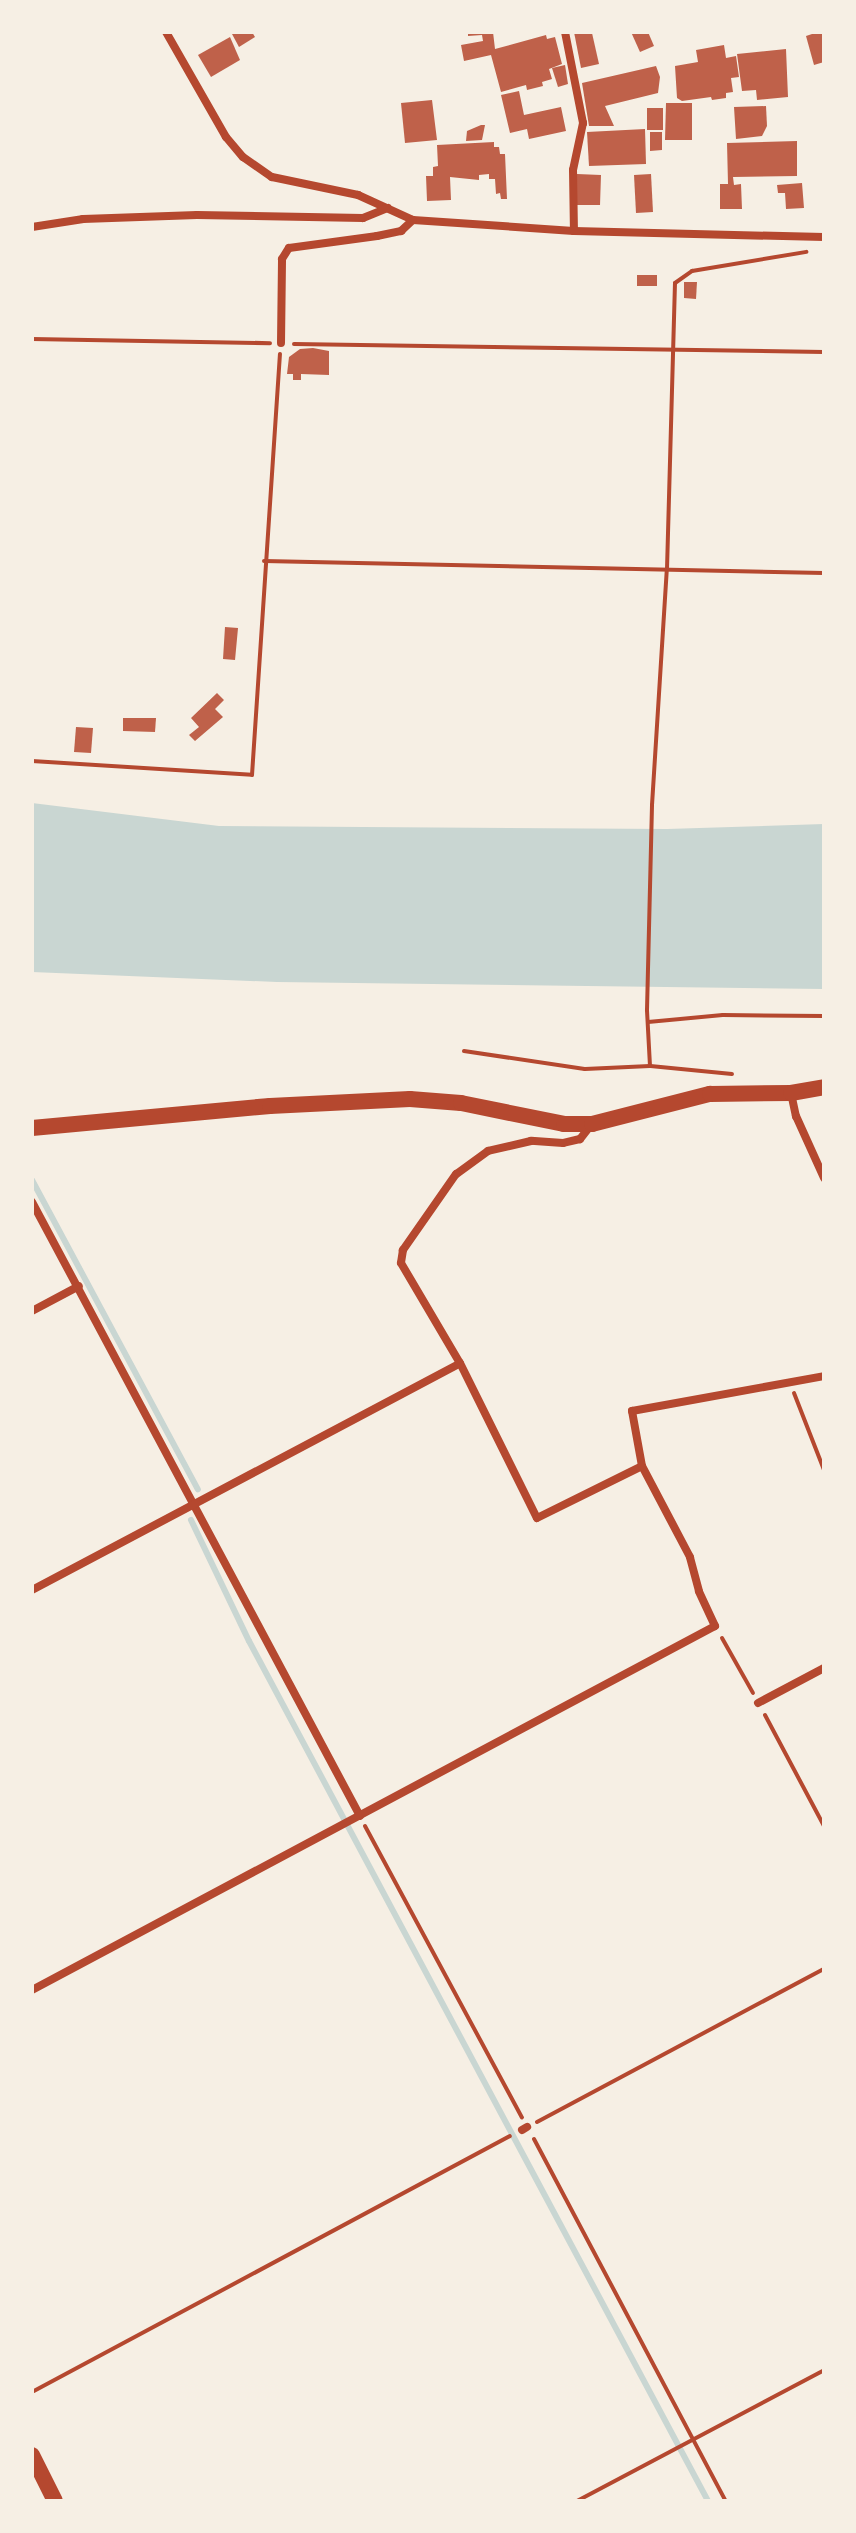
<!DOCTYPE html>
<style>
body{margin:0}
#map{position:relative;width:856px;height:2533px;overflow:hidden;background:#f6efe4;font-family:"Space Grotesk",sans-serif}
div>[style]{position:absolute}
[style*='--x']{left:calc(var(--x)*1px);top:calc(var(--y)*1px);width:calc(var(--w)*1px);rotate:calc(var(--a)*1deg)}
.water>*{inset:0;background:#c9d6d2}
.stream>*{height:6px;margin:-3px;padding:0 3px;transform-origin:3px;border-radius:3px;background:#c9d6d2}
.building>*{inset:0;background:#bf614a}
.path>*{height:4px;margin:-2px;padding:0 2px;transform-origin:2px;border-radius:2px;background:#b5482f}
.minor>*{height:8px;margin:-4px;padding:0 4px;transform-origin:4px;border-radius:4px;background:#b5482f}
.secondary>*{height:16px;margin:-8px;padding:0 8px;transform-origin:8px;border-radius:8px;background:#b5482f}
span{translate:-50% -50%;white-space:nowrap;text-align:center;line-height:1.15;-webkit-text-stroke:6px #f6efe4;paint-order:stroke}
.frame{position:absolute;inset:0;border:34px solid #f6efe4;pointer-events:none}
</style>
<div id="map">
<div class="water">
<i style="clip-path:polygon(32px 803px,219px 826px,667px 829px,824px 824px,824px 989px,277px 982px,32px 972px)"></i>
</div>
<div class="stream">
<i style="--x:32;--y:1180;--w:351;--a:61.8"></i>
<i style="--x:191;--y:1520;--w:134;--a:64.4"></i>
<i style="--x:249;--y:1641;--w:975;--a:61.91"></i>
</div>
<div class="building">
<i style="clip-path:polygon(235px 32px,252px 32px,255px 37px,239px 47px,232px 34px)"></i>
<i style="clip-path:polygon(468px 32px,493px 32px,495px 49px,546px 35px,547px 39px,555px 37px,562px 64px,549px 69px,552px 79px,542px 82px,543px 86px,527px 90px,526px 85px,501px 92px,491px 55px,464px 61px,461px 45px,483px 41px,482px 35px,468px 36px)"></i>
<i style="clip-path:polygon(574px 32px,592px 33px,599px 64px,581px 68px)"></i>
<i style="clip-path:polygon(631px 32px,648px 32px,654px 46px,640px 52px)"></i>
<i style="clip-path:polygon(818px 32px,824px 34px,824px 62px,814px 65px,806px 36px)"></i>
<i style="clip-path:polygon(230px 37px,240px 60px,211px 77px,198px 55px)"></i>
<i style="clip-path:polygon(724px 45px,726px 58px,736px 56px,739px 77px,731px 78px,733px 92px,726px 93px,726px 98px,712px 100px,711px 97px,682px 101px,677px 98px,675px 66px,698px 62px,696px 50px)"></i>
<i style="clip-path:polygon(786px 49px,788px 97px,757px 100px,756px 90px,742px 91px,737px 54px)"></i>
<i style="clip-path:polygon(565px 65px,568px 84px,558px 87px,552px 68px)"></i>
<i style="clip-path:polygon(656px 66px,660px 77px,658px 93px,605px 106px,614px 126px,589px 126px,582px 83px)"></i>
<i style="clip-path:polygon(519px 91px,524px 115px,561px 107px,566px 131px,529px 139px,527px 129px,510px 133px,501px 95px)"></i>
<i style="clip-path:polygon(432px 100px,437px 140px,405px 143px,401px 103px)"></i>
<i style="clip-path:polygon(666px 103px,692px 103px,692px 140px,665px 140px)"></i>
<i style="clip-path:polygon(766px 106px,767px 126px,762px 136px,736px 139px,734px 107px)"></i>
<i style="clip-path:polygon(647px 108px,663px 108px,663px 130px,647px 130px)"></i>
<i style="clip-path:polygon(481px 125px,485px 125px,482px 140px,466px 141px,467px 131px)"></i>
<i style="clip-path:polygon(645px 129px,646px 164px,589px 166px,587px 132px)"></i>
<i style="clip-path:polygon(650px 132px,662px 132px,662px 150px,650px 151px)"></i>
<i style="clip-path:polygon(797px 141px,797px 176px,733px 177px,734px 185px,741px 184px,742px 209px,720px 209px,720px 184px,728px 184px,727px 143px)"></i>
<i style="clip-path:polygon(494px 142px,494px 147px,499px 147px,500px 154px,505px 154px,507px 199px,501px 199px,500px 193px,496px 194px,495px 179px,489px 179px,489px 174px,479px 175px,479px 180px,450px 177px,451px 200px,427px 201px,426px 176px,433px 176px,433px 167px,438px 166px,437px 145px)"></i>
<i style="clip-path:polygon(577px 174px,601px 175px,600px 205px,576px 205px)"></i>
<i style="clip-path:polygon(651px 174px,653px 212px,636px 213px,634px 175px)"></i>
<i style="clip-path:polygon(802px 183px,804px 208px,786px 209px,785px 193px,778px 193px,777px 185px)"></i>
<i style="clip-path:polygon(637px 275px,657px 275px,657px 286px,637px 286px)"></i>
<i style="clip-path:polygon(684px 282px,697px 282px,696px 299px,684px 298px)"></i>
<i style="clip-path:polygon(313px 348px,329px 351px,329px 375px,301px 374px,301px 380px,293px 380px,293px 374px,287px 374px,289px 357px,300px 349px)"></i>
<i style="clip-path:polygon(225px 627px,238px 628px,235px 660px,223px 659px)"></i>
<i style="clip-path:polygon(217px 693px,224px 700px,215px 709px,223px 717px,195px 741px,189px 735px,199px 727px,191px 718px)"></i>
<i style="clip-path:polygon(123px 718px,156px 718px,155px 732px,123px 731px)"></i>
<i style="clip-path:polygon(76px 727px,93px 728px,91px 753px,74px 752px)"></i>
</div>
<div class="path">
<i style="--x:32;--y:339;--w:238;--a:1"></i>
<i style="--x:294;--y:344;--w:530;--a:0.86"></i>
<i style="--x:264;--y:561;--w:560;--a:1.23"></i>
<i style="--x:32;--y:761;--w:220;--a:3.6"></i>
<i style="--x:252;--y:775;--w:422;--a:-86.2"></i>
<i style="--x:648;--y:1022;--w:75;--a:-5.3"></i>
<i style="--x:723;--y:1015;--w:101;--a:0.6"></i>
<i style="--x:464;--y:1051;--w:122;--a:8.5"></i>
<i style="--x:585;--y:1069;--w:65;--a:-2.6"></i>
<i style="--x:732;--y:1074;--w:82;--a:-174.4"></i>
<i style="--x:650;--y:1066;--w:56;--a:-93.1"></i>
<i style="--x:647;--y:1010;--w:205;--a:-88.6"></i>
<i style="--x:652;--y:805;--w:236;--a:-86.4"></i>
<i style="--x:667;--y:569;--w:286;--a:-88.4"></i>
<i style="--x:675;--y:283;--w:21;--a:-35"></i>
<i style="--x:692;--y:271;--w:116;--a:-9.5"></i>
<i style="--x:794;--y:1393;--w:83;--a:68.7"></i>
<i style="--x:722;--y:1638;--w:63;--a:60.6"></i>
<i style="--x:765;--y:1715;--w:126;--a:62"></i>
<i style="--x:365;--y:1826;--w:331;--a:61.7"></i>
<i style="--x:537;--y:2122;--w:325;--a:-28.1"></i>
<i style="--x:534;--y:2139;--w:410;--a:62.1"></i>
<i style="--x:32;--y:2392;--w:542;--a:-28.17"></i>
<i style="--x:577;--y:2501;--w:280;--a:-27.9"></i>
</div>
<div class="minor">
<i style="--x:166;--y:32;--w:121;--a:60.3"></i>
<i style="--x:226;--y:137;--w:26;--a:50"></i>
<i style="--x:243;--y:157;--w:35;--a:35"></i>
<i style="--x:272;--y:177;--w:88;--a:11.8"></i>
<i style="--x:358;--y:195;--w:60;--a:24.4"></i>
<i style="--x:413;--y:220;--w:161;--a:3.9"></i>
<i style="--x:574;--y:231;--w:250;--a:1.4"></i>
<i style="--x:565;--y:32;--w:93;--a:78.8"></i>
<i style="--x:583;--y:123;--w:48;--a:102"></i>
<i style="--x:573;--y:170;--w:61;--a:89.1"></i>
<i style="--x:32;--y:227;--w:52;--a:-8.9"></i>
<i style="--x:83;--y:219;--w:114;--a:-2"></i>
<i style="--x:197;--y:215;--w:166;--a:1"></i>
<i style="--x:363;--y:218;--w:27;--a:-22"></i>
<i style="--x:281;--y:343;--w:84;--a:-89.3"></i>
<i style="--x:282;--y:259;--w:13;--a:-58"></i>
<i style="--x:289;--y:248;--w:89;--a:-7.8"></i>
<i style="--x:377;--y:236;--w:25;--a:-12"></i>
<i style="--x:401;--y:231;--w:16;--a:-43"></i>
<i style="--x:791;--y:1093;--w:24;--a:78"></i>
<i style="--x:796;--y:1116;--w:68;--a:65.7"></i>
<i style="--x:591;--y:1125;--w:18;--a:128"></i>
<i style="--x:580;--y:1139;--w:17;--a:167"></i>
<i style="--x:563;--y:1143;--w:32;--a:-176"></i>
<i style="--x:531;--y:1141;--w:44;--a:166.9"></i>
<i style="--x:488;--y:1151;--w:39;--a:144"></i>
<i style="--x:456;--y:1174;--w:93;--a:124.9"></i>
<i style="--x:403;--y:1250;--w:13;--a:99"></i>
<i style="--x:401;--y:1263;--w:116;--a:59.5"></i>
<i style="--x:460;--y:1363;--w:173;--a:63.6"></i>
<i style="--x:537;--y:1518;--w:117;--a:-26.3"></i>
<i style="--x:32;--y:1202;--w:696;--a:61.89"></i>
<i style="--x:32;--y:1311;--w:53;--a:-28"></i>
<i style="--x:32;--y:1590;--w:484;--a:-27.9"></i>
<i style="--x:758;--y:1703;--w:75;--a:-27.9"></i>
<i style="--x:32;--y:1990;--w:774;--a:-28.06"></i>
<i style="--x:715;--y:1626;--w:38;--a:-115"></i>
<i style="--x:699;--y:1591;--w:35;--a:-105"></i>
<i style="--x:690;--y:1557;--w:103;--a:-117.8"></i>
<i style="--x:642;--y:1466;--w:56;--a:-100.3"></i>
<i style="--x:632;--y:1411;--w:195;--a:-10.3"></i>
<i style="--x:522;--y:2130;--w:6;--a:-31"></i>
</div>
<div class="secondary">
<i style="--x:32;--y:1128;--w:239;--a:-5.3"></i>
<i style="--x:270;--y:1106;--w:140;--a:-2.9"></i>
<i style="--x:410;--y:1099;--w:51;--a:4.5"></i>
<i style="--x:461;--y:1103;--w:105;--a:11.5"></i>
<i style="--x:564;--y:1124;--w:28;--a:0"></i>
<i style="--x:592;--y:1124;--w:122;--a:-14.3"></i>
<i style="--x:710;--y:1094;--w:81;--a:-0.7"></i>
<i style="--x:791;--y:1093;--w:34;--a:-10"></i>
<i style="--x:32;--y:2455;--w:51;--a:63.4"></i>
</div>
<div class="frame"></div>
</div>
